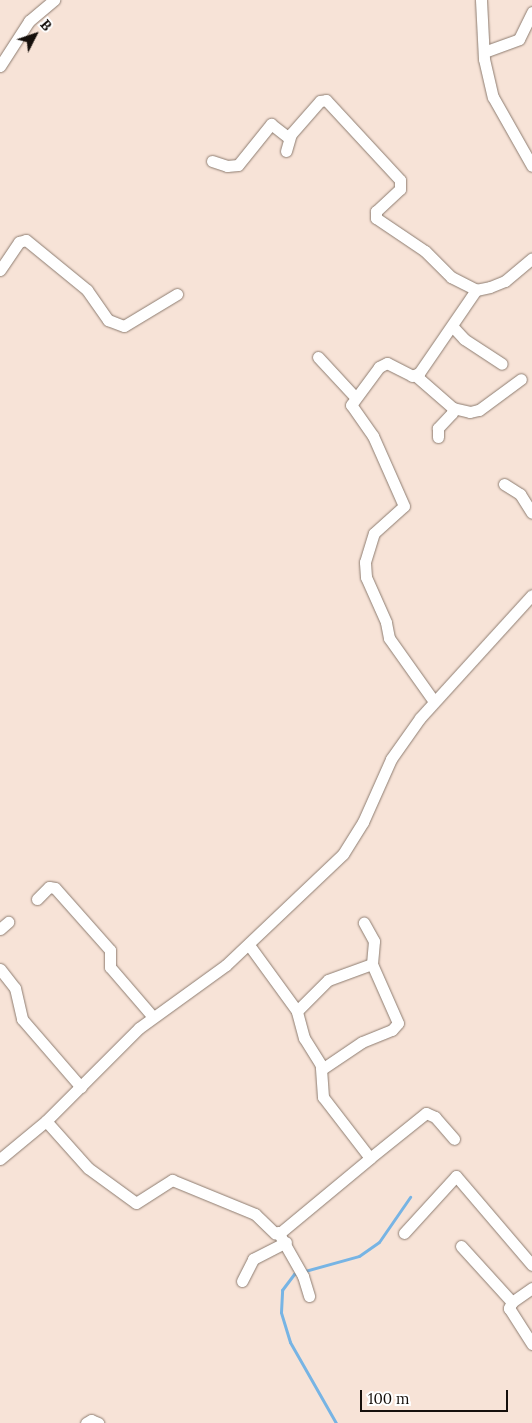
<!DOCTYPE html>
<style>
body{margin:0}
#map{position:relative;width:532px;height:1423px;overflow:hidden;background:#f7e3d7;font-family:Lora,serif}
div>[style]{position:absolute}
[style*='--x']{left:calc(var(--x)*1px);top:calc(var(--y)*1px);width:calc(var(--w)*1px);rotate:calc(var(--a)*1deg)}
.stream>*{height:3px;margin:-1.5px;padding:0 1.5px;transform-origin:1.5px;border-radius:1.5px;background:#77b4e4}
.roads{filter:drop-shadow(0 0 1px #8d7c70) drop-shadow(0 0 1px #8d7c70)}
.minor>*{height:11px;margin:-5.5px;padding:0 5.5px;transform-origin:5.5px;border-radius:5.5px;background:#fff}
span{translate:-50% -50%;white-space:nowrap;text-align:center;line-height:1.15;-webkit-text-stroke:4px #fff;paint-order:stroke}
.north{position:absolute;left:10px;top:10px;width:50px;height:50px;-webkit-text-stroke:4px #fff;paint-order:stroke;rotate:49deg;font-size:14px;font-weight:700;line-height:20px;text-align:center;color:#150f0b}
.north::after{content:'';display:block;margin:auto;width:18px;height:22px;background:#150f0b;clip-path:polygon(50% 0,100% 100%,50% 72%,0 100%)}
.scale{position:absolute;left:360px;top:1390px;width:148px;height:22px;box-sizing:border-box;border:2px solid #150f0b;border-top:0;padding-left:6px;font-size:15px;line-height:18px;white-space:nowrap;color:#150f0b;-webkit-text-stroke:4px #fff;paint-order:stroke}
</style>
<div id="map">
<div class="stream">
<i style="--x:336;--y:1423;--w:93;--a:-119.6"></i>
<i style="--x:290;--y:1342;--w:31;--a:-107"></i>
<i style="--x:281;--y:1312;--w:22;--a:-87"></i>
<i style="--x:282;--y:1290;--w:20;--a:-53"></i>
<i style="--x:294;--y:1274;--w:67;--a:-15.5"></i>
<i style="--x:359;--y:1256;--w:24;--a:-35"></i>
<i style="--x:379;--y:1242;--w:55;--a:-55.4"></i>
</div>
<div class="roads">
<div class="minor">
<i style="--x:481;--y:0;--w:59;--a:87.1"></i>
<i style="--x:484;--y:59;--w:39;--a:77"></i>
<i style="--x:493;--y:97;--w:79;--a:60.5"></i>
<i style="--x:484;--y:52;--w:37;--a:-20"></i>
<i style="--x:519;--y:39;--w:30;--a:-64"></i>
<i style="--x:0;--y:66;--w:54;--a:-57.2"></i>
<i style="--x:29;--y:21;--w:33;--a:-40"></i>
<i style="--x:286;--y:151;--w:18;--a:-74"></i>
<i style="--x:291;--y:134;--w:44;--a:-48.7"></i>
<i style="--x:320;--y:101;--w:6;--a:-9"></i>
<i style="--x:326;--y:100;--w:109;--a:47.2"></i>
<i style="--x:400;--y:180;--w:9;--a:90"></i>
<i style="--x:400;--y:189;--w:33;--a:137"></i>
<i style="--x:376;--y:211;--w:7;--a:90"></i>
<i style="--x:376;--y:218;--w:59;--a:34"></i>
<i style="--x:425;--y:251;--w:37;--a:45"></i>
<i style="--x:451;--y:277;--w:28;--a:27"></i>
<i style="--x:476;--y:290;--w:14;--a:-12"></i>
<i style="--x:490;--y:287;--w:16;--a:-22"></i>
<i style="--x:505;--y:281;--w:35;--a:-40"></i>
<i style="--x:212;--y:161;--w:16;--a:18"></i>
<i style="--x:227;--y:166;--w:11;--a:-5"></i>
<i style="--x:238;--y:165;--w:53;--a:-51.2"></i>
<i style="--x:271;--y:124;--w:23;--a:38"></i>
<i style="--x:0;--y:270;--w:34;--a:-56"></i>
<i style="--x:19;--y:242;--w:7;--a:-16"></i>
<i style="--x:26;--y:240;--w:79;--a:39.3"></i>
<i style="--x:87;--y:290;--w:37;--a:55"></i>
<i style="--x:108;--y:320;--w:17;--a:21"></i>
<i style="--x:124;--y:326;--w:62;--a:-31.1"></i>
<i style="--x:453;--y:327;--w:16;--a:47"></i>
<i style="--x:464;--y:339;--w:45;--a:33.3"></i>
<i style="--x:318;--y:357;--w:54;--a:47.2"></i>
<i style="--x:415;--y:375;--w:50;--a:41"></i>
<i style="--x:453;--y:408;--w:5;--a:101"></i>
<i style="--x:452;--y:413;--w:21;--a:133"></i>
<i style="--x:438;--y:428;--w:9;--a:90"></i>
<i style="--x:453;--y:408;--w:17;--a:13"></i>
<i style="--x:470;--y:412;--w:9;--a:-13"></i>
<i style="--x:479;--y:410;--w:52;--a:-36.4"></i>
<i style="--x:504;--y:484;--w:19;--a:32"></i>
<i style="--x:520;--y:494;--w:22;--a:58"></i>
<i style="--x:433;--y:700;--w:76;--a:-125.4"></i>
<i style="--x:389;--y:638;--w:16;--a:-101"></i>
<i style="--x:386;--y:622;--w:49;--a:-114"></i>
<i style="--x:366;--y:577;--w:15;--a:-94"></i>
<i style="--x:365;--y:562;--w:30;--a:-73"></i>
<i style="--x:374;--y:533;--w:40;--a:-42"></i>
<i style="--x:404;--y:506;--w:77;--a:-113.9"></i>
<i style="--x:373;--y:436;--w:38;--a:-125"></i>
<i style="--x:351;--y:405;--w:47;--a:-53.6"></i>
<i style="--x:379;--y:367;--w:9;--a:-27"></i>
<i style="--x:387;--y:363;--w:28;--a:27"></i>
<i style="--x:412;--y:376;--w:8;--a:-23"></i>
<i style="--x:419;--y:373;--w:101;--a:-55.5"></i>
<i style="--x:37;--y:899;--w:17;--a:-45"></i>
<i style="--x:49;--y:887;--w:6;--a:9"></i>
<i style="--x:55;--y:888;--w:83;--a:48.4"></i>
<i style="--x:110;--y:950;--w:17;--a:90"></i>
<i style="--x:110;--y:967;--w:66;--a:49.3"></i>
<i style="--x:0;--y:929;--w:11;--a:-41"></i>
<i style="--x:0;--y:969;--w:24;--a:52"></i>
<i style="--x:15;--y:988;--w:32;--a:77"></i>
<i style="--x:22;--y:1019;--w:90;--a:49.1"></i>
<i style="--x:297;--y:1011;--w:44;--a:-45"></i>
<i style="--x:328;--y:980;--w:47;--a:-20"></i>
<i style="--x:322;--y:1069;--w:48;--a:-34"></i>
<i style="--x:362;--y:1042;--w:32;--a:-22"></i>
<i style="--x:392;--y:1030;--w:9;--a:-49"></i>
<i style="--x:398;--y:1023;--w:64;--a:-113.8"></i>
<i style="--x:372;--y:964;--w:23;--a:-85"></i>
<i style="--x:374;--y:941;--w:21;--a:-119"></i>
<i style="--x:46;--y:1121;--w:63;--a:48.2"></i>
<i style="--x:88;--y:1168;--w:59;--a:36.1"></i>
<i style="--x:136;--y:1203;--w:43;--a:-32.6"></i>
<i style="--x:172;--y:1180;--w:90;--a:22.3"></i>
<i style="--x:255;--y:1214;--w:28;--a:44"></i>
<i style="--x:275;--y:1233;--w:6;--a:-9"></i>
<i style="--x:281;--y:1232;--w:116;--a:-39.7"></i>
<i style="--x:370;--y:1158;--w:77;--a:-127.6"></i>
<i style="--x:323;--y:1097;--w:32;--a:-94"></i>
<i style="--x:321;--y:1065;--w:32;--a:-122"></i>
<i style="--x:304;--y:1038;--w:28;--a:-105"></i>
<i style="--x:297;--y:1011;--w:82;--a:-126"></i>
<i style="--x:370;--y:1158;--w:72;--a:-38.8"></i>
<i style="--x:426;--y:1113;--w:10;--a:24"></i>
<i style="--x:435;--y:1117;--w:29;--a:49"></i>
<i style="--x:0;--y:1159;--w:60;--a:-39.6"></i>
<i style="--x:46;--y:1121;--w:132;--a:-45"></i>
<i style="--x:139;--y:1028;--w:107;--a:-35.9"></i>
<i style="--x:226;--y:965;--w:161;--a:-43.5"></i>
<i style="--x:343;--y:854;--w:38;--a:-58"></i>
<i style="--x:363;--y:822;--w:69;--a:-66"></i>
<i style="--x:391;--y:759;--w:50;--a:-54.7"></i>
<i style="--x:420;--y:718;--w:166;--a:-47.7"></i>
<i style="--x:278;--y:1232;--w:51;--a:60.4"></i>
<i style="--x:303;--y:1276;--w:21;--a:73"></i>
<i style="--x:404;--y:1233;--w:77;--a:-47.6"></i>
<i style="--x:456;--y:1176;--w:117;--a:49.5"></i>
<i style="--x:461;--y:1246;--w:76;--a:47.7"></i>
<i style="--x:242;--y:1281;--w:25;--a:-63"></i>
<i style="--x:253;--y:1259;--w:37;--a:-27"></i>
<i style="--x:532;--y:1288;--w:24;--a:145"></i>
<i style="--x:512;--y:1302;--w:7;--a:117"></i>
<i style="--x:509;--y:1308;--w:43;--a:57.4"></i>
<i style="--x:86;--y:1423;--w:6;--a:-31"></i>
<i style="--x:91;--y:1420;--w:8;--a:23"></i>
</div>
</div>
<div class="north">B</div>
<div class="scale">100 m</div>
</div>
